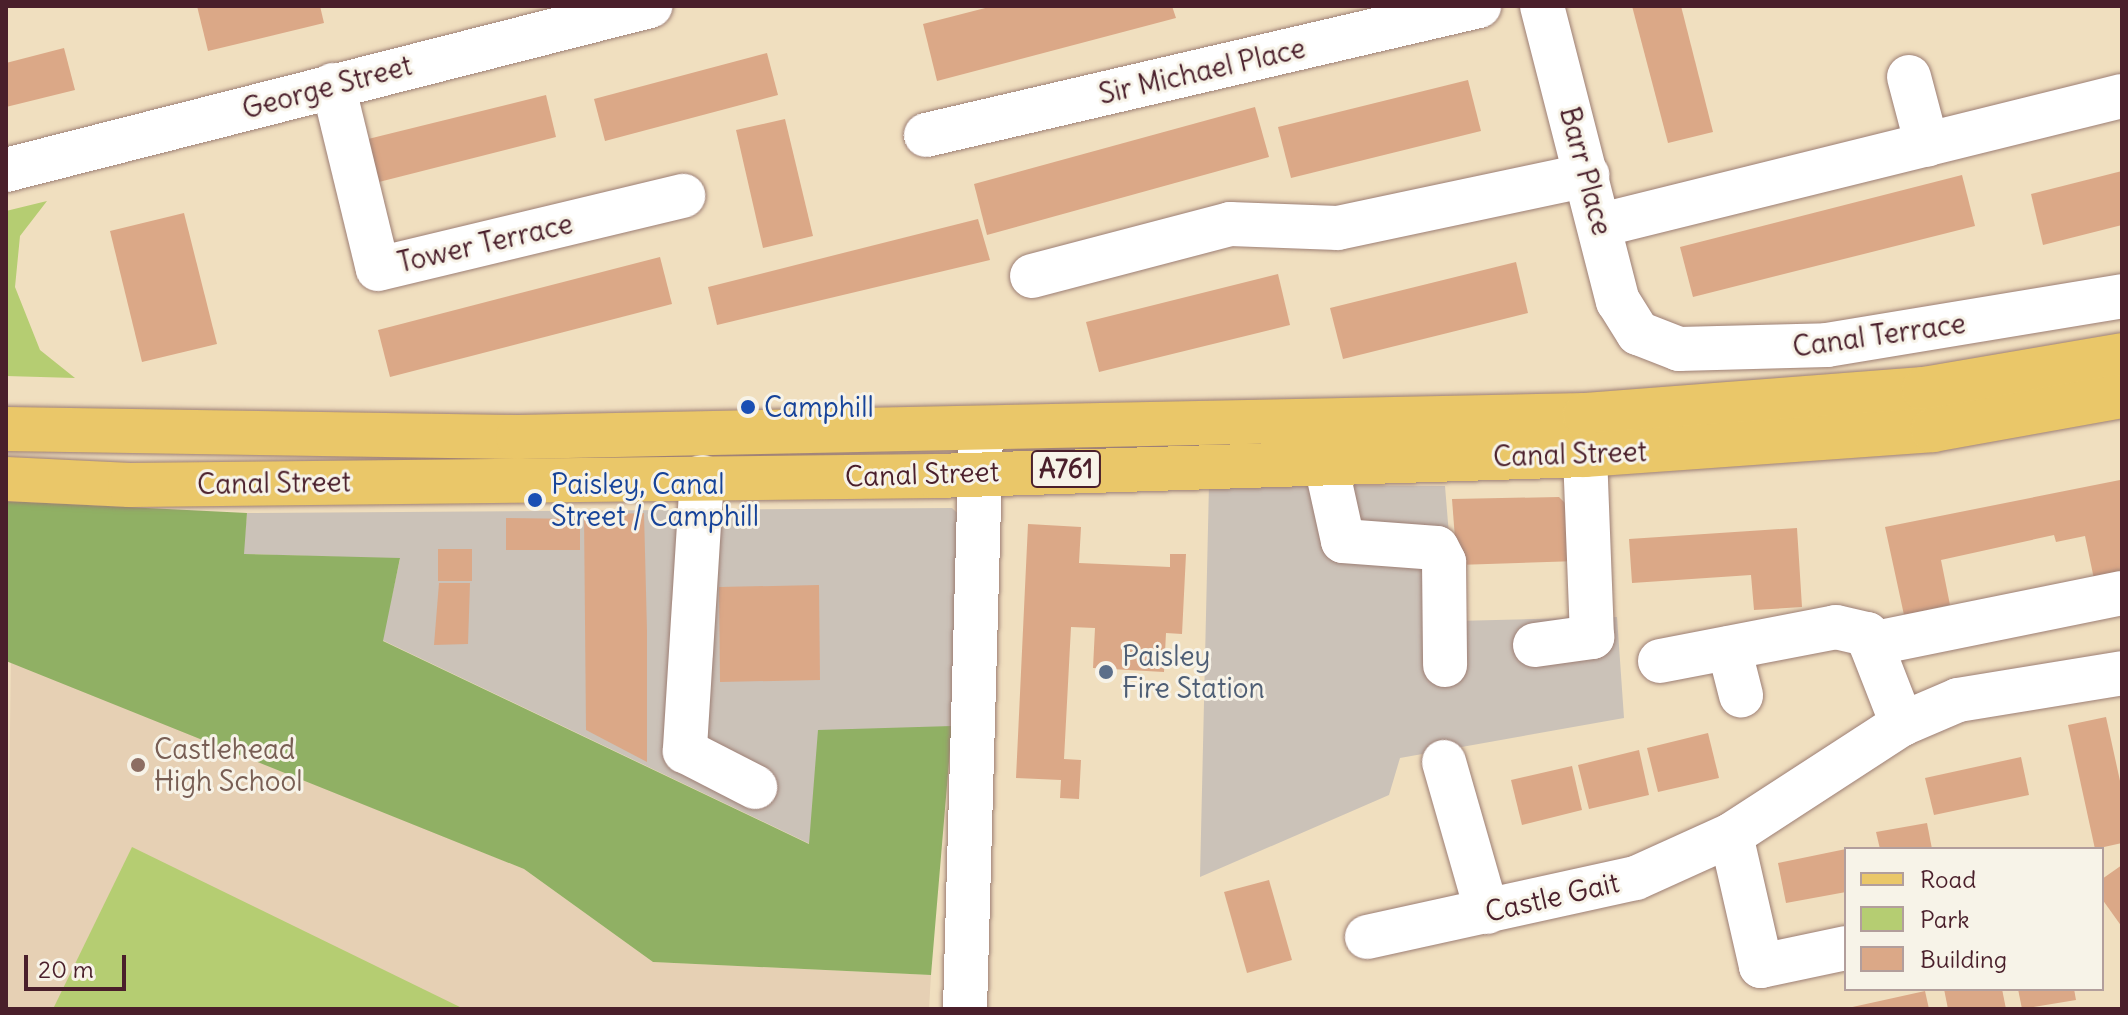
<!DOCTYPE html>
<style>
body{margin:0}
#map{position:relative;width:2128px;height:1015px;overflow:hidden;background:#f0dfbf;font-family:Delius,sans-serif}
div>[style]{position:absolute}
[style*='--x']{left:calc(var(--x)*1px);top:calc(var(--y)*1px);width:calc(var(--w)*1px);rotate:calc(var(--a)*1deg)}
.built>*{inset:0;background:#e6d0b4}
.industrial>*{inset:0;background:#cbc2b8}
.green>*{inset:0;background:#b5cd72}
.forest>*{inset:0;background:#90b064}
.building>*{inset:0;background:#dba887}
.roads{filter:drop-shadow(0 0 2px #9d7f75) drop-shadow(0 0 2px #9d7f75)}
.minor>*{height:44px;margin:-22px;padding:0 22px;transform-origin:22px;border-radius:22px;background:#fff}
.major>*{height:44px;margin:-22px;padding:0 22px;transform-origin:22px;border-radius:22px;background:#eac769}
.dots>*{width:22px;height:22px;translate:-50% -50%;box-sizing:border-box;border:4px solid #f7f3e8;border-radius:50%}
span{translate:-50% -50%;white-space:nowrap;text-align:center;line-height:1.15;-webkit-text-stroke:6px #f7f3e8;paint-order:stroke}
.shield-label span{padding:2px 6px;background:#f7f3e8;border:2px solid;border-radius:6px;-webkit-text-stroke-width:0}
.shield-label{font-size:26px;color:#4a1f2b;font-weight:700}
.street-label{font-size:28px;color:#4a1f2b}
.transit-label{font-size:28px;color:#164399}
.left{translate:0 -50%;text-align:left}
.service-label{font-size:28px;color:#4e5e75}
.education-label{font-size:28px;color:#785e54}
.frame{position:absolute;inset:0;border:8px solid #4a1f2b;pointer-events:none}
.legend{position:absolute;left:1844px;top:847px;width:260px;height:144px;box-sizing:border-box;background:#f7f3e8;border:2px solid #b29e9c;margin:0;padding:10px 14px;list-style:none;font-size:24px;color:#4a1f2b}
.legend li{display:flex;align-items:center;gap:16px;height:40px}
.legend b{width:40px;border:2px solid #b29e9c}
.scale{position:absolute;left:24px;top:955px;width:102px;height:36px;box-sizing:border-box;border:4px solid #4a1f2b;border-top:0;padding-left:10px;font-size:24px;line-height:28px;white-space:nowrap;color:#4a1f2b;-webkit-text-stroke:6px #f7f3e8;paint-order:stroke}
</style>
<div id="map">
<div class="built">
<i style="clip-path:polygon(11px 659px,524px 869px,653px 962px,931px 975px,929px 1009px,6px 1009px)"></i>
</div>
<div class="industrial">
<i style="clip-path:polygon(1209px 484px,1445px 486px,1456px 621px,1617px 617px,1624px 718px,1400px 758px,1389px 795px,1200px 877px)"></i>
<i style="clip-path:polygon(952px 508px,971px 526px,952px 726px,810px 844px,382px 640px,400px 559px,243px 554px,247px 513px)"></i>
</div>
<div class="green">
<i style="clip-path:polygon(47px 201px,20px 236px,15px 287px,40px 350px,75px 378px,6px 376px,6px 211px)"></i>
<i style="clip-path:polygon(132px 847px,464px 1009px,53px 1009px)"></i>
</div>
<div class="forest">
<i style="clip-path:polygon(6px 501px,247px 513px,244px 554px,400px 558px,383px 641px,809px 844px,818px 730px,952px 726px,931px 975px,653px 962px,524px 869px,6px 661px)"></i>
</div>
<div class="building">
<i style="clip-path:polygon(197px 6px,320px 6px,324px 23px,208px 51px)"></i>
<i style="clip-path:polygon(993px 6px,1172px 6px,1176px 18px,937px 81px,923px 24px)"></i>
<i style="clip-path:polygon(1632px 6px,1681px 6px,1713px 132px,1668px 143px)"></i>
<i style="clip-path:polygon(64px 48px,75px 90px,6px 107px,6px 63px)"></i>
<i style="clip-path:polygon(767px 53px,778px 95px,605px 141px,594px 99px)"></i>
<i style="clip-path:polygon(1468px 80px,1481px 131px,1291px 178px,1278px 127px)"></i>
<i style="clip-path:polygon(546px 95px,556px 137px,375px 183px,364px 140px)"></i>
<i style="clip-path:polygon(1255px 107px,1269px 157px,987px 235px,974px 184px)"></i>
<i style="clip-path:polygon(785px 119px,813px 236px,763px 248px,736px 130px)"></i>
<i style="clip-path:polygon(2122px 171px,2122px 225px,2043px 245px,2031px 194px)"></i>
<i style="clip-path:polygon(1962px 175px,1975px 226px,1693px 297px,1680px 247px)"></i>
<i style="clip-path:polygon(184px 213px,217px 344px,142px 362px,110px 231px)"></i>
<i style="clip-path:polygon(978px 219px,990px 260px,717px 325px,708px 287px)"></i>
<i style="clip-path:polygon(660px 257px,672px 304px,390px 377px,378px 330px)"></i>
<i style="clip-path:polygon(1516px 262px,1528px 313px,1343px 359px,1330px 308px)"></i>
<i style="clip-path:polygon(1278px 274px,1290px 325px,1099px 372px,1086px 322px)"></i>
<i style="clip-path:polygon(2120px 480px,2122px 573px,2094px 579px,2085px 536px,2056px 542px,2054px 535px,1941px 560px,1950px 605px,1904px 615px,1885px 527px)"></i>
<i style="clip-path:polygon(1559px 497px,1568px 506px,1578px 561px,1457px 565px,1452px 499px)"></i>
<i style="clip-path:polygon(644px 513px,647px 631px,647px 762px,586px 730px,584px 515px)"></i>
<i style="clip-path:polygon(506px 518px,580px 519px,580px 550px,506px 550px)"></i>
<i style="clip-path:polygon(1028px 524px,1081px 527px,1079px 563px,1170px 567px,1170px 554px,1186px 554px,1182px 634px,1166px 633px,1164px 672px,1093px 668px,1095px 628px,1071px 627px,1064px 759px,1081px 760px,1079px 799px,1060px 798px,1061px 780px,1016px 778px)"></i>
<i style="clip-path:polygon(1797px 528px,1802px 607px,1754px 610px,1751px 575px,1632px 583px,1629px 539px)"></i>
<i style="clip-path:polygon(438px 549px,472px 549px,472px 581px,438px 581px)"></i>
<i style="clip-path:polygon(439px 583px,470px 583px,468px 644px,434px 645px)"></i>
<i style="clip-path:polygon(819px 585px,820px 680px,720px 682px,719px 587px)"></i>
<i style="clip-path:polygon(2106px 717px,2122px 790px,2122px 843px,2095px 849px,2068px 725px)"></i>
<i style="clip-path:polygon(1708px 733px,1719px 778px,1658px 792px,1647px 748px)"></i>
<i style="clip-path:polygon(1639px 750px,1649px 795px,1589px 809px,1578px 765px)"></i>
<i style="clip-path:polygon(2021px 757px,2029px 795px,1934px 815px,1925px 778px)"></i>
<i style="clip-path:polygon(1572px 766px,1582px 810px,1522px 825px,1511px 780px)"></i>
<i style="clip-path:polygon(1927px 823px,1932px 849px,1880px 849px,1876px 832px)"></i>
<i style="clip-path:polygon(1846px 849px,1846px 892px,1786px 903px,1778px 863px)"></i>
<i style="clip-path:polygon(2122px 865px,2122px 927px,2102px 899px,2102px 879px)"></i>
<i style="clip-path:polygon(1269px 880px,1292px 960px,1247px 973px,1224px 892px)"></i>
<i style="clip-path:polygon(1944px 989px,2002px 989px,2006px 1009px,1948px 1009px)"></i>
<i style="clip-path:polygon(2018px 989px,2074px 989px,2076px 1000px,2022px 1009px)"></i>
<i style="clip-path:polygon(1925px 991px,1929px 1009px,1848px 1009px,1848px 1008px)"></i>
</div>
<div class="roads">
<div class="minor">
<i style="--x:1542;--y:6;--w:305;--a:75.6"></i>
<i style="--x:1618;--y:301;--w:38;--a:58"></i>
<i style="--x:1638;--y:333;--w:44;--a:21.3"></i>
<i style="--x:1679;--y:349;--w:148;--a:-1.5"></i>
<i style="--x:1827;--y:345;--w:299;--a:-9.4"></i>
<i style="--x:1909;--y:77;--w:70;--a:75.2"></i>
<i style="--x:333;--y:85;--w:189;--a:76.3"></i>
<i style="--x:378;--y:269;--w:314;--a:-13.5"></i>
<i style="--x:926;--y:135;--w:568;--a:-13.13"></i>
<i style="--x:6;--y:170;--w:665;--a:-14.29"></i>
<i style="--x:1601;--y:225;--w:537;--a:-13.91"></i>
<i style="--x:1032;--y:276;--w:205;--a:-14.7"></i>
<i style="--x:1230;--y:224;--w:108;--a:2.1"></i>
<i style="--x:1338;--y:228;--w:255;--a:-12"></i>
<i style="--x:1325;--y:460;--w:83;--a:77.5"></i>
<i style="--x:1343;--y:541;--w:94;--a:4.3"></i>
<i style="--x:1437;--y:548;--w:16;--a:63"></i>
<i style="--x:1444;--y:562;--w:103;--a:89.4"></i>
<i style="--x:702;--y:477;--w:275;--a:93.6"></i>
<i style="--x:685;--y:751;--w:79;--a:27.2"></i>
<i style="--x:1871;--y:644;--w:256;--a:-11.5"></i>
<i style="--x:1535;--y:645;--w:58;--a:-8"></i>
<i style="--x:1592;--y:637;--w:182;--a:-92.2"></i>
<i style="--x:1729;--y:648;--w:49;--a:75.7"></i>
<i style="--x:1660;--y:661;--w:179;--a:-10.9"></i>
<i style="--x:1836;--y:627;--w:32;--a:13"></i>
<i style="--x:1867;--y:634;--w:97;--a:68.7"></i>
<i style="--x:1444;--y:762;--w:156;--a:74"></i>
<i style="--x:1367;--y:937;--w:275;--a:-12.4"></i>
<i style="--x:1636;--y:878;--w:104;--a:-24.4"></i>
<i style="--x:1846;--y:948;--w:87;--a:168"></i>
<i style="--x:1761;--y:966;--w:134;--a:-102.9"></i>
<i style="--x:1731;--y:835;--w:204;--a:-33"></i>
<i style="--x:1902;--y:724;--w:61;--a:-23.2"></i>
<i style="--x:1958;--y:700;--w:166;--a:-9.3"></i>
<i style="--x:965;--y:1009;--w:577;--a:-88.41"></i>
</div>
<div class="major">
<i style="--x:6;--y:429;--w:512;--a:0.9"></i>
<i style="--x:518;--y:437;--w:1067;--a:-1.18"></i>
<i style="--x:1585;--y:415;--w:340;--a:-4.4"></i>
<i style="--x:1924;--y:389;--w:201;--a:-9.7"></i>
<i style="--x:6;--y:479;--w:124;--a:2.8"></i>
<i style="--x:130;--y:485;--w:806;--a:-0.64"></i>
<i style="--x:936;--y:476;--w:649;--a:-1.85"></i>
<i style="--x:1585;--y:455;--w:349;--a:-4.1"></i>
<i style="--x:1933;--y:430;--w:192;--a:-10.2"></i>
</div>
</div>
<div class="dots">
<i style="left:748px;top:407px;background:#1a4fb4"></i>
<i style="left:535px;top:500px;background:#1a4fb4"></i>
<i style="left:1106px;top:672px;background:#5c6f8a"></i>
<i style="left:138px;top:765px;background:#8d6e63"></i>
</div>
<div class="shield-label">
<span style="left:1066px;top:469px">A761</span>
</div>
<div class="street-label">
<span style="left:1202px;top:71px;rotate:-13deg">Sir Michael Place</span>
<span style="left:327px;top:87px;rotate:-15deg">George Street</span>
<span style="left:1586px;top:171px;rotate:75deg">Barr Place</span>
<span style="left:485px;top:243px;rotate:-13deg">Tower Terrace</span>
<span style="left:1879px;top:335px;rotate:-8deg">Canal Terrace</span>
<span style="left:1570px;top:454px;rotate:-2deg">Canal Street</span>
<span style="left:922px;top:474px;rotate:-2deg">Canal Street</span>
<span style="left:274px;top:483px;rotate:-1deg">Canal Street</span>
<span style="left:1552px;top:897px;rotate:-13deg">Castle Gait</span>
</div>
<div class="transit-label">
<span class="left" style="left:764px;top:407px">Camphill</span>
<span class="left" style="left:551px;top:500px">Paisley, Canal<br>Street / Camphill</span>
</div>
<div class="service-label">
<span class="left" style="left:1122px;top:672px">Paisley<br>Fire Station</span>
</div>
<div class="education-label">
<span class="left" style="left:154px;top:765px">Castlehead<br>High School</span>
</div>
<div class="frame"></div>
<ul class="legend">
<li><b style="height:10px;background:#eac769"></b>Road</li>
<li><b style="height:22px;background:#b5cd72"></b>Park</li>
<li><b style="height:22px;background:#dba887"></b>Building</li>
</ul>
<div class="scale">20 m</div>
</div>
